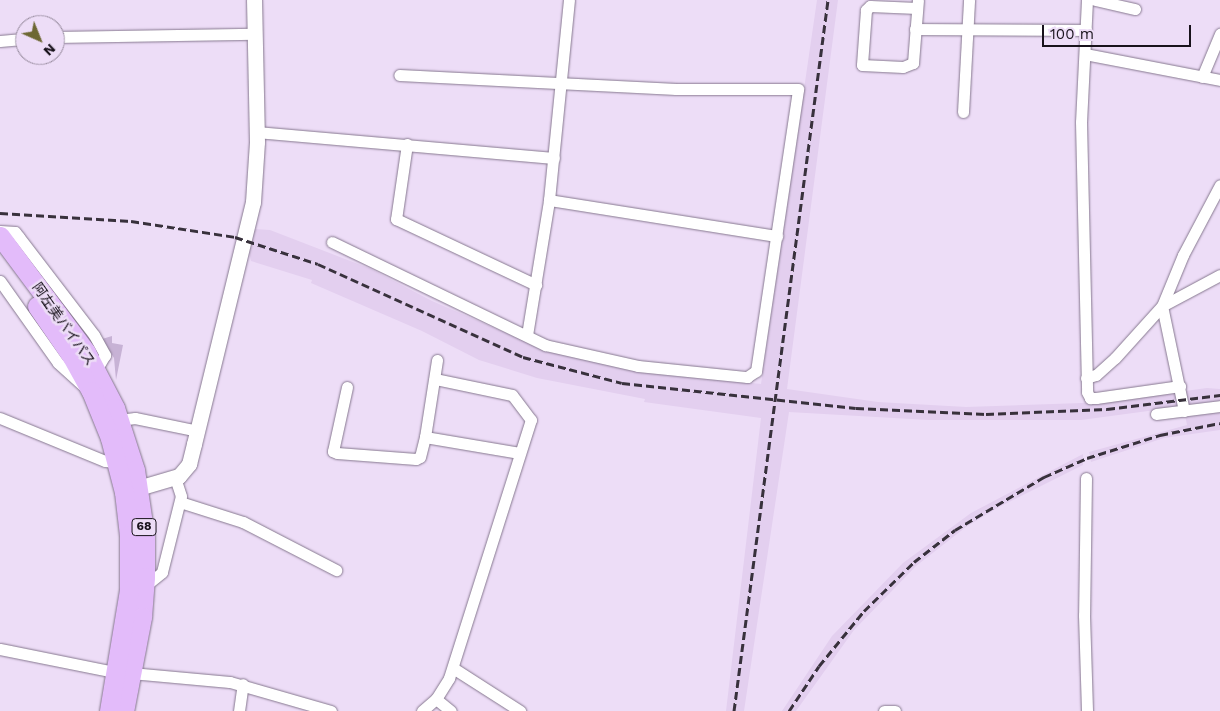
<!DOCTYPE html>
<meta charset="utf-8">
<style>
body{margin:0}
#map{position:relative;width:1220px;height:711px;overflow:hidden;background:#edddf7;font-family:"Work Sans","Noto Sans JP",sans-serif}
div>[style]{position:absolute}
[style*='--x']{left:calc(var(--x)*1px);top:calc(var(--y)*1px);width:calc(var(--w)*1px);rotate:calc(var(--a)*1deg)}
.built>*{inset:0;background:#e3cfef}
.green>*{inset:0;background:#c7b2d5}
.roads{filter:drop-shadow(0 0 1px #86788f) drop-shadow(0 0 1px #86788f)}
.minor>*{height:11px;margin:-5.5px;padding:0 5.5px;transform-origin:5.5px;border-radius:5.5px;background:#fff}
.tertiary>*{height:15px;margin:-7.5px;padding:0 7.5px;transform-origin:7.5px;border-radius:7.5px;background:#fff}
.primary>*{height:19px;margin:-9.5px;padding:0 9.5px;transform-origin:9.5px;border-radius:9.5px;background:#e3bbfa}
.rail>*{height:3px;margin-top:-1.5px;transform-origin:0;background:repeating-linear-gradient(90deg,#38313c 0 8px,transparent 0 12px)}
span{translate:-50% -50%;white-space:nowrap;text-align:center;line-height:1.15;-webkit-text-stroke:5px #edddf7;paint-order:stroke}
.shield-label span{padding:1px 4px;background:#edddf7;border:1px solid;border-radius:4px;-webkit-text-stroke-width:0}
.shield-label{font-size:12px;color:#18121b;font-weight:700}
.street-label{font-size:14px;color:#18121b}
.north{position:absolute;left:15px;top:15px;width:50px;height:50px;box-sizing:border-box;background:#edddf7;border:1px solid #988c9f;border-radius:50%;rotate:136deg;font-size:14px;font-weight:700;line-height:20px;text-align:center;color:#18121b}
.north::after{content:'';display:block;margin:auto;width:18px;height:22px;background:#6d6733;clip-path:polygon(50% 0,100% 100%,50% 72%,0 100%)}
.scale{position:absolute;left:1042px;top:25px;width:149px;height:22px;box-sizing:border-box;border:2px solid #18121b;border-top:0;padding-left:6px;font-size:15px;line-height:18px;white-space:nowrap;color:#18121b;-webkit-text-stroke:4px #edddf7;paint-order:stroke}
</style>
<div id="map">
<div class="built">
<i style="clip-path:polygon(817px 0,838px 0,787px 389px,878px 402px,966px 407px,1082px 403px,1176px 393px,1178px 407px,1081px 420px,929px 420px,789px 412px,744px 711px,726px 711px,761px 418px,644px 402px,645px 399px,537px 378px,479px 360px,422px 331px,311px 283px,312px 280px,251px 261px,249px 252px,255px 229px,270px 230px,371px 269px,432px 301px,543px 349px,653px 373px,761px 384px)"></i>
<i style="clip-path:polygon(1207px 388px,1220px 389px,1220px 403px,1189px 406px,1186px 403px,1185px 391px)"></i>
<i style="clip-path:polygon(1220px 409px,1220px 430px,1164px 438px,1091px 462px,1089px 452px,1187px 425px,1185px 415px)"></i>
<i style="clip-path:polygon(1083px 454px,1083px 465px,999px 507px,966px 527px,916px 566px,854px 630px,796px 711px,782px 711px,832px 636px,903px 563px,971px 513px)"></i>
</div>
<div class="green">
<i style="clip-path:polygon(112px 336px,112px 343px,123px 345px,116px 380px,114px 358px,102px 339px)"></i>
</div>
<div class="roads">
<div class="minor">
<i style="--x:1087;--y:0;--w:122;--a:92.8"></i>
<i style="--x:1081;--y:122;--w:270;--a:88.7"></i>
<i style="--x:1087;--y:392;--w:7;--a:63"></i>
<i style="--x:1090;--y:398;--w:6;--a:0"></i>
<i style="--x:1096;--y:398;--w:85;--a:-8.1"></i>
<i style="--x:1095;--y:0;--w:41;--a:12.7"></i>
<i style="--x:917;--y:8;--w:47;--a:-177.6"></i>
<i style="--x:870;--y:6;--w:6;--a:135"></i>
<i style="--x:866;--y:10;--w:55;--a:94.2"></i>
<i style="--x:862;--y:65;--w:41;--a:2.8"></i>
<i style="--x:903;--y:67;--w:11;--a:-22"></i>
<i style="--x:913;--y:63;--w:63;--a:-85.5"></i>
<i style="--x:915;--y:29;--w:171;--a:0.3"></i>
<i style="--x:55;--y:37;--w:200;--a:-0.9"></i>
<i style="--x:0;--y:41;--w:25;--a:-5"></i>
<i style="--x:1085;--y:54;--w:137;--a:10.9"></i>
<i style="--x:1202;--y:77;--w:47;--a:-67.3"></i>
<i style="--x:963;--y:112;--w:112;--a:-86.9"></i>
<i style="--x:256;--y:132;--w:299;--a:5"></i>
<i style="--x:407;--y:144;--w:76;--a:98.3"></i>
<i style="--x:396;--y:219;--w:155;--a:25.2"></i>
<i style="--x:549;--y:200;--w:231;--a:9"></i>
<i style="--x:0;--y:231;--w:15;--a:4"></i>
<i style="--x:15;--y:232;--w:6;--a:51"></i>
<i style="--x:19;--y:237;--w:123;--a:52.6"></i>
<i style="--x:94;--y:335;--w:23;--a:61"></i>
<i style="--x:105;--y:355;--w:17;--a:121"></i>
<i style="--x:332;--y:242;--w:237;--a:25.8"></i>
<i style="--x:545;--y:345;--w:95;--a:12.7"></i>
<i style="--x:638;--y:366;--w:110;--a:5.8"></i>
<i style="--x:747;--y:377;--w:11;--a:-34"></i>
<i style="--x:756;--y:371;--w:285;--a:-81.5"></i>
<i style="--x:798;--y:89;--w:122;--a:180"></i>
<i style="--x:676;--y:89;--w:277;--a:-177.1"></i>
<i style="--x:0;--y:281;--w:100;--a:54.7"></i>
<i style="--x:58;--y:363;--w:39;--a:42"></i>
<i style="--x:527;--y:335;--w:137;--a:-80.7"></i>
<i style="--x:549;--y:200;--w:201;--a:-84.3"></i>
<i style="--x:1086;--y:378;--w:10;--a:-17"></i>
<i style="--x:1096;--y:375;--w:25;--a:-42"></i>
<i style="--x:1115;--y:358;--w:70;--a:-47.9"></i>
<i style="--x:1162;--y:306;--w:66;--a:-28.1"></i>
<i style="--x:347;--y:387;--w:66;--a:102.3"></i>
<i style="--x:333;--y:451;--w:4;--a:27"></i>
<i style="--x:337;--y:453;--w:79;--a:4.3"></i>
<i style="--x:416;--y:459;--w:4;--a:-27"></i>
<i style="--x:420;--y:457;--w:21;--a:-76"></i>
<i style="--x:425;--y:437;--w:96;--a:9.6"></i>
<i style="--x:1184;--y:411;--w:107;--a:-101.8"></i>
<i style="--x:1162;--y:306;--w:55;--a:-67.6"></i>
<i style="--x:1183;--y:255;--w:79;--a:-62.1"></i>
<i style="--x:1156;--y:414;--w:64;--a:-7.1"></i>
<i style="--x:0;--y:418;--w:113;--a:22.3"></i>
<i style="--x:105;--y:461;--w:12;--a:5"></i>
<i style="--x:119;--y:420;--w:16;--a:-7"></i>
<i style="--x:135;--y:418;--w:64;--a:11.7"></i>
<i style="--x:425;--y:437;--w:78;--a:-81.1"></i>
<i style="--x:1086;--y:478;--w:137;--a:90.8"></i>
<i style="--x:1084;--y:615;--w:96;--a:88.2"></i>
<i style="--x:180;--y:502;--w:66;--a:17.6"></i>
<i style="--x:243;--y:522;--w:105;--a:27.3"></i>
<i style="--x:145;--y:586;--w:22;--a:-39"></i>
<i style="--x:162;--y:572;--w:78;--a:-76"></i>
<i style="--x:181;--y:496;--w:19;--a:-108"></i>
<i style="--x:0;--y:649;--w:111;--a:11.4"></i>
<i style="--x:109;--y:671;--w:121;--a:5.2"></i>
<i style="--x:230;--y:682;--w:105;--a:16"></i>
<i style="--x:453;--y:668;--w:80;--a:32.7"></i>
<i style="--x:436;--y:699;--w:19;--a:39"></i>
<i style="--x:239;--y:711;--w:27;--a:-82"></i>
<i style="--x:422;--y:711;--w:18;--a:-41"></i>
<i style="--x:436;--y:699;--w:25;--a:-58"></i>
<i style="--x:449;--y:678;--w:271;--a:-72.4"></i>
<i style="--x:531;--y:420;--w:31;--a:-127"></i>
<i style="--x:512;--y:395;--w:79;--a:-168.3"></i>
<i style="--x:884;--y:711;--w:11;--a:0"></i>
</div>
<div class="tertiary">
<i style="--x:128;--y:491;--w:53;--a:-16.4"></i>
<i style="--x:179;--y:476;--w:16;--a:-50"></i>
<i style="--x:189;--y:464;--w:21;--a:-76"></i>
<i style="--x:194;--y:444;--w:249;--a:-76.3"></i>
<i style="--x:253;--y:202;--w:60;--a:-86.2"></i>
<i style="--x:257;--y:142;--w:142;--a:-91.2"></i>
</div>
<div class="primary">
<i style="--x:0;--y:236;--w:144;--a:53.4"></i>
<i style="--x:86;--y:352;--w:63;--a:62.6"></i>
<i style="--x:115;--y:408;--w:65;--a:72.1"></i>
<i style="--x:135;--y:470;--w:68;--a:81.5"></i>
<i style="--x:145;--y:537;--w:40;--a:90"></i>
<i style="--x:145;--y:577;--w:40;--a:94.3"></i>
<i style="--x:142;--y:617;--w:96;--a:100.8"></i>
<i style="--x:37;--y:306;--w:62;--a:55.5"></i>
<i style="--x:72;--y:357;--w:39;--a:61"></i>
<i style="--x:91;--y:391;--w:51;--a:68"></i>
<i style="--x:110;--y:438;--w:56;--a:75.5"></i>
<i style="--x:124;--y:492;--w:43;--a:83.4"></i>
<i style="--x:129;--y:535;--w:55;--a:90"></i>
<i style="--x:129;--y:590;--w:123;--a:99.4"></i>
</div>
</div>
<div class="rail">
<i style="--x:0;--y:213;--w:131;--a:3.5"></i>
<i style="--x:131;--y:221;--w:105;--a:8.7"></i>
<i style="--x:235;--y:237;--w:87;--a:18"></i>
<i style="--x:318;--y:264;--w:225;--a:24.4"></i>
<i style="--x:523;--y:357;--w:102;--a:14.7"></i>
<i style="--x:622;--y:383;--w:235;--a:6.1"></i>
<i style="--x:856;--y:408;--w:130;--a:2.6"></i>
<i style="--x:986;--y:414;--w:121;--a:-2.4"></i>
<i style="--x:1107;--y:409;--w:114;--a:-7.1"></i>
<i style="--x:734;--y:711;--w:717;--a:-82.47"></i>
<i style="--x:789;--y:711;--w:54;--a:-56.3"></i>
<i style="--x:819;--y:666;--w:71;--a:-50.7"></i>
<i style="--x:864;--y:611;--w:70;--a:-44.4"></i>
<i style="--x:914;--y:562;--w:52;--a:-38"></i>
<i style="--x:955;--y:530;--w:104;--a:-30.8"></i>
<i style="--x:1044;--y:477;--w:47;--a:-23.8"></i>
<i style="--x:1087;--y:458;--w:77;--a:-17.5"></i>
<i style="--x:1160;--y:435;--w:61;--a:-11.3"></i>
</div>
<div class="shield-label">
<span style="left:144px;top:527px">68</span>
</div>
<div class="street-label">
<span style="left:64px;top:324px;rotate:55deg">阿左美バイパス</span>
</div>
<div class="north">N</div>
<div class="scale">100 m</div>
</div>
